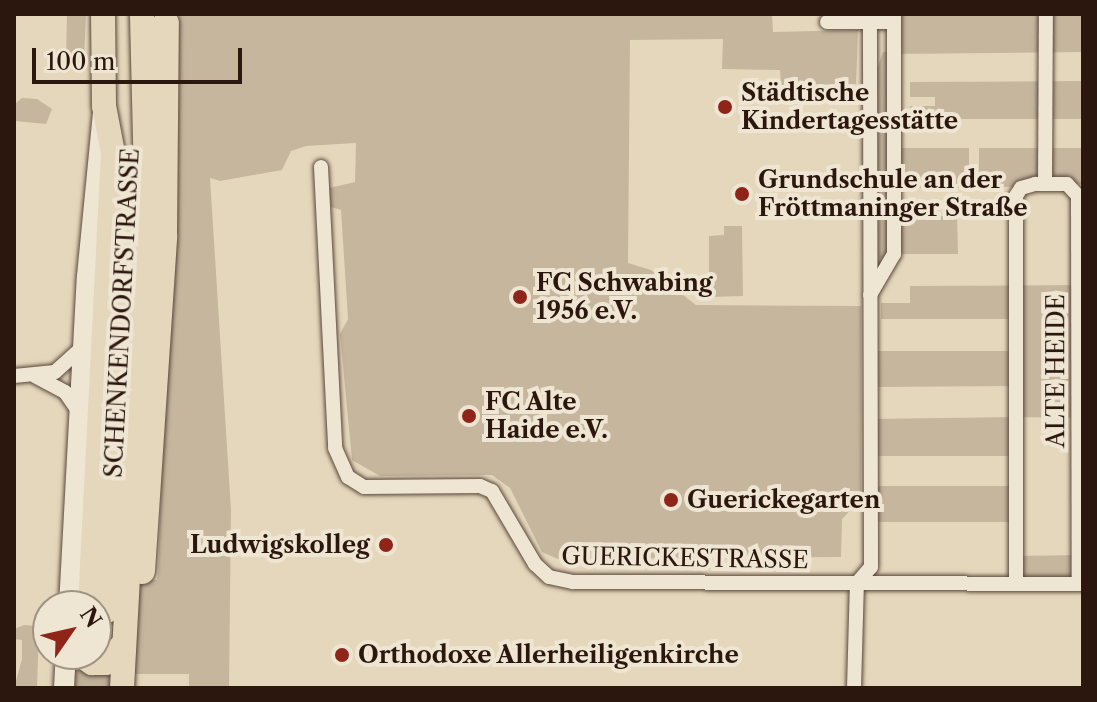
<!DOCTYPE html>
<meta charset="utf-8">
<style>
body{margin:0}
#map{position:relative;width:1097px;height:702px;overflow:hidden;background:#e5d7bc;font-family:"Libre Caslon Text",serif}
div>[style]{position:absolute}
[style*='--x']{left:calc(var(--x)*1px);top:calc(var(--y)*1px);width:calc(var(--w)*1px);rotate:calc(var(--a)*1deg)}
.green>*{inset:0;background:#c6b69e}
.trunk-tunnel>*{height:24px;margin-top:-12px;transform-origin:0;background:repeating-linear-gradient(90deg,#c0b199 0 24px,transparent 0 36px)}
.roads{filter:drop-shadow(0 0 2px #5a473a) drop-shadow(0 0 2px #5a473a)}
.minor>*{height:14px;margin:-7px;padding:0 7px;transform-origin:7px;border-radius:7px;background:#eee5d3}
.secondary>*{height:20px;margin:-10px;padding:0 10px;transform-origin:10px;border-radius:10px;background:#eee5d3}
.trunk>*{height:24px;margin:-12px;padding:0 12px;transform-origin:12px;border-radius:12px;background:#e5d7bc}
.motorway>*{height:26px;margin:-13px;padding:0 13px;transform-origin:13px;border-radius:13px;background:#e5d7bc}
.dots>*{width:22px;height:22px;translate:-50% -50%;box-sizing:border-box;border:4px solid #eee5d3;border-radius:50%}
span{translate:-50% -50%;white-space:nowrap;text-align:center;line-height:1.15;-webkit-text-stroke:8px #eee5d3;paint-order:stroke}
.poi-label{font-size:24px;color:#2c170e;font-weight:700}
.left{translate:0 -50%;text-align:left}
.right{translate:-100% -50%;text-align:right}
.street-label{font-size:24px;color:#2c170e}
.frame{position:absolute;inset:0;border:16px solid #2c170e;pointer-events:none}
.north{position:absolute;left:32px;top:590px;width:80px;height:80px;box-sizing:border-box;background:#eee5d3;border:2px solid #a09384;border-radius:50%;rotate:56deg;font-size:22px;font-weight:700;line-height:32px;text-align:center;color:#2c170e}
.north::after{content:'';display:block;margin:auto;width:28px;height:36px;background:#8f2418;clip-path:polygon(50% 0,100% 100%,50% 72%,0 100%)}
.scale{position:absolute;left:32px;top:48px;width:210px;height:36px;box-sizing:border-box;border:4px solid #2c170e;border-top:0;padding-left:10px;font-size:24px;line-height:28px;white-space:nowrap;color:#2c170e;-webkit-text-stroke:6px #eee5d3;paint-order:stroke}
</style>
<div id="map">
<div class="green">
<i style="clip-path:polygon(67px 14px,86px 14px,84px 58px,79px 67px,66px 59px)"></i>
<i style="clip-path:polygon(179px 14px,772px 14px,773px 32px,858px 30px,856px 84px,781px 85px,780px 70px,722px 69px,723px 39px,630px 40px,628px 263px,651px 270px,696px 305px,861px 306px,861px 499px,842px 519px,841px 557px,558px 559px,542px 552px,510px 488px,492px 475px,380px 476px,352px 460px,340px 334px,348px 319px,341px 210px,331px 207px,329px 188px,355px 182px,356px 143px,306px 146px,291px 151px,282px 170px,220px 181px,210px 178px,231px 510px,229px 688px,189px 688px,189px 674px,135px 674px,134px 688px,134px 579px,157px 580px,158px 574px)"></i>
<i style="clip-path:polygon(1083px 15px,1083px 52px,894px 54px,894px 16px)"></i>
<i style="clip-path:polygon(883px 52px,889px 52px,889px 258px,878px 258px,877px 69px)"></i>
<i style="clip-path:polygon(1083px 81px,1083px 119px,910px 119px,910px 106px,935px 106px,935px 97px,910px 97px,910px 82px)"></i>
<i style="clip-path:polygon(22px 98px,37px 99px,52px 109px,46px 124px,15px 121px,16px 103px)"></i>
<i style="clip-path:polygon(894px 148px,969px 148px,969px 188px,894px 188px)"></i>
<i style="clip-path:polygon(979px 148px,1083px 148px,1083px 184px,979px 188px)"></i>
<i style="clip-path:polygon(894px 216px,957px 216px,958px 254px,894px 254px)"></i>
<i style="clip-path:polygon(724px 226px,742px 226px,743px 296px,709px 297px,709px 236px,724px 235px)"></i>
<i style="clip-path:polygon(1083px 285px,1078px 418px,1015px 417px,1015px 456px,871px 456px,871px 419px,1014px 417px,1014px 386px,871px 387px,871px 351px,1015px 351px,1015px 319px,881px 319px,881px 303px,910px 303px,910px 286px)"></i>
<i style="clip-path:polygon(871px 486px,1015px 486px,1016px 522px,871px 522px)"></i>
<i style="clip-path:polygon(1079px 555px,1079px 584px,1016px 583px,1016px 556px)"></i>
<i style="clip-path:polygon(24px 625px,39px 626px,37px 688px,14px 688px,22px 659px,22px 640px,14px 639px,14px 629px)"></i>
</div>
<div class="trunk-tunnel">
<i style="--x:85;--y:688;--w:34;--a:-87"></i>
<i style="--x:103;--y:688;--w:77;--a:-87"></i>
</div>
<div class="roads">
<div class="minor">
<i style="--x:827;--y:22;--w:67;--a:0"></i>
<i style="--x:321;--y:167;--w:281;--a:87.1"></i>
<i style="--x:335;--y:448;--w:32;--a:66"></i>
<i style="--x:348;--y:477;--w:19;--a:32"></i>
<i style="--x:364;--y:487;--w:116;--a:-0.5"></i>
<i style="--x:480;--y:486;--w:13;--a:23"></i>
<i style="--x:492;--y:491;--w:85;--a:59.5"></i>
<i style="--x:535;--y:564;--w:19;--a:43"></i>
<i style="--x:549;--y:577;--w:25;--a:12"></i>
<i style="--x:573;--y:582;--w:510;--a:0.22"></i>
<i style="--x:1045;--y:184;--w:170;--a:-89.7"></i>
<i style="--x:870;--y:295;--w:48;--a:-59.7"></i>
<i style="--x:894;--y:254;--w:240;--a:-90"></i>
<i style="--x:14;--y:376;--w:41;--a:-5.6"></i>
<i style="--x:55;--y:372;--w:38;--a:-42"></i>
<i style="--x:35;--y:376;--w:34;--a:28"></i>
<i style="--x:65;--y:392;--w:24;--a:55"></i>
<i style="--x:1016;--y:583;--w:387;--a:-90"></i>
<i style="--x:1016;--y:196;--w:9;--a:-58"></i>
<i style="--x:1021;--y:188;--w:15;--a:-16"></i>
<i style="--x:1035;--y:184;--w:32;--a:0"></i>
<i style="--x:1067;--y:184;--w:16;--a:47"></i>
<i style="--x:1078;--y:196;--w:388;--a:89.9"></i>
<i style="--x:854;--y:688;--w:105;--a:-88.4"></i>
<i style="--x:857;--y:583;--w:21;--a:-49"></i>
<i style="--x:871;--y:567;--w:544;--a:-90.11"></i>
</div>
<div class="secondary">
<i style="--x:69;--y:606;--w:330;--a:-86.9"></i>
<i style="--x:87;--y:276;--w:163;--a:-84.4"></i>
<i style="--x:64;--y:688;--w:34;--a:-87"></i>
</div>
<div class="trunk">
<i style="--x:90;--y:606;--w:454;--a:-87.1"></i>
<i style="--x:113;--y:153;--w:48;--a:-100.8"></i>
<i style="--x:104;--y:106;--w:92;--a:-90.6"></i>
<i style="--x:107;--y:611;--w:430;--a:-86.9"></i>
<i style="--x:79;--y:654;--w:16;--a:35"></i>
<i style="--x:92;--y:663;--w:14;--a:0"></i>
<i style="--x:106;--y:663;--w:27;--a:-48"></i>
<i style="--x:122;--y:688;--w:468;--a:-86.9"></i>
<i style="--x:147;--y:221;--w:207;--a:-91.4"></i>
</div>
<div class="motorway">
<i style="--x:142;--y:571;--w:336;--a:-86.2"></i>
<i style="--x:164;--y:236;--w:213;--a:-89.5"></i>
</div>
</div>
<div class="dots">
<i style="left:725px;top:107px;background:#8f2418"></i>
<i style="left:742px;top:194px;background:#8f2418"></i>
<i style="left:520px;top:297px;background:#8f2418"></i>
<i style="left:469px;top:416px;background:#8f2418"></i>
<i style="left:671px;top:500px;background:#8f2418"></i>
<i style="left:386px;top:545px;background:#8f2418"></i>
<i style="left:342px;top:655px;background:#8f2418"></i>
</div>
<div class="poi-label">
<span class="left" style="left:741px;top:107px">Städtische<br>Kindertagesstätte</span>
<span class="left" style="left:758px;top:194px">Grundschule an der<br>Fröttmaninger Straße</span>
<span class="left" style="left:536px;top:297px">FC Schwabing<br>1956 e.V.</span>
<span class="left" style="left:485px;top:416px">FC Alte<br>Haide e.V.</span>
<span class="left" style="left:687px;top:500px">Guerickegarten</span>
<span class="right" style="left:370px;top:545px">Ludwigskolleg</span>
<span class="left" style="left:358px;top:655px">Orthodoxe Allerheiligenkirche</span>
</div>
<div class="street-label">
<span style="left:122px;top:313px;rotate:-87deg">SCHENKENDORFSTRASSE</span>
<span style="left:1056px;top:371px;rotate:-90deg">ALTE HEIDE</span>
<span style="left:685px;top:558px;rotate:1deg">GUERICKESTRASSE</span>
</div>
<div class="frame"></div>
<div class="north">N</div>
<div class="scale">100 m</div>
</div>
